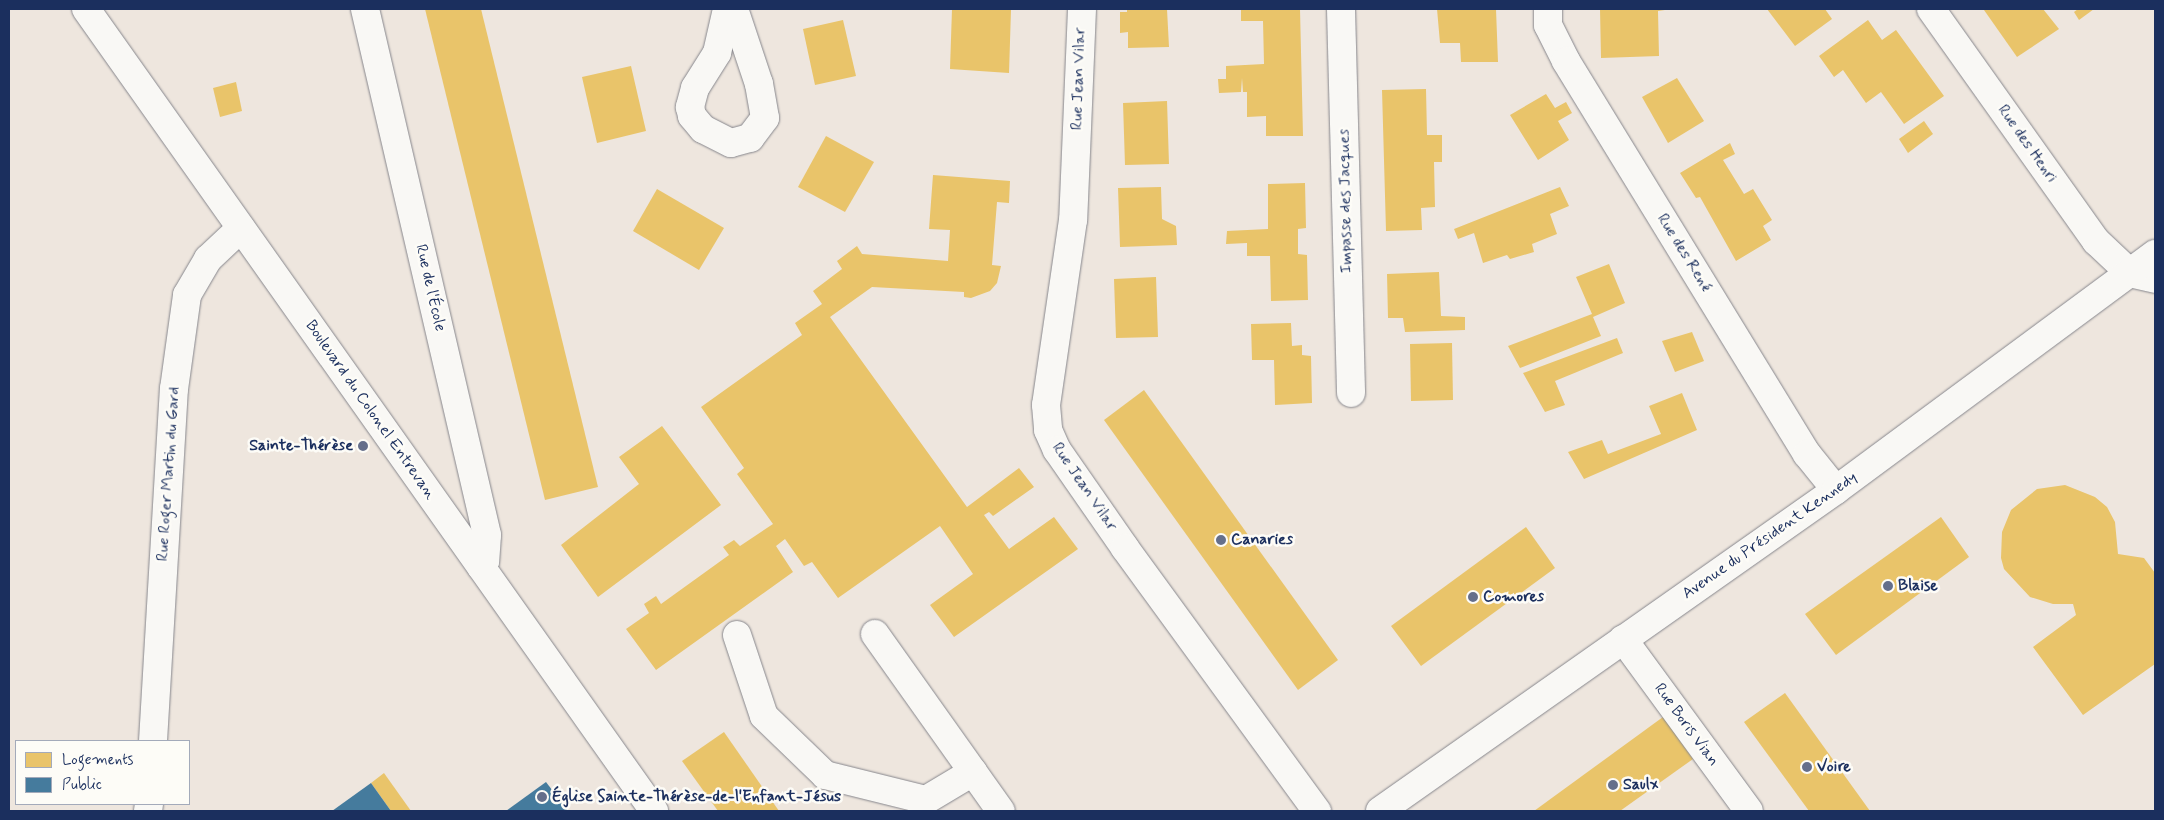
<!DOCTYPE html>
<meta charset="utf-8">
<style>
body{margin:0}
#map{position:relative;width:2164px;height:820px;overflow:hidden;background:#eee6de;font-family:Mynerve,sans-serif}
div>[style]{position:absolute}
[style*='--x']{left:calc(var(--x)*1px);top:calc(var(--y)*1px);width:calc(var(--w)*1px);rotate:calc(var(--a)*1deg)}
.homes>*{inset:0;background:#e9c46a}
.public>*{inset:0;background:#457b9d}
.roads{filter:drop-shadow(0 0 1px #86868c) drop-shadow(0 0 1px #86868c)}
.minor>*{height:28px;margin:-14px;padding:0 14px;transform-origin:14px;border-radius:14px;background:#f9f8f5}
.tertiary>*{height:28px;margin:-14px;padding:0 14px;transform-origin:14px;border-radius:14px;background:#f9f8f5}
.dots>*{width:14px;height:14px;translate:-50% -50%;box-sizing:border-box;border:2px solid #fdfcf7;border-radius:50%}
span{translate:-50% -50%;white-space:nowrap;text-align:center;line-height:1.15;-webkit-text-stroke:5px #fdfcf7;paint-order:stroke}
.street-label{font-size:16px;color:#1b2f5e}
.poi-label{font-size:16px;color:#1b2f5e;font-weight:700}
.right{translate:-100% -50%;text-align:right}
.left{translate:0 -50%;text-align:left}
.frame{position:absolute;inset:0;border:10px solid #1b2f5e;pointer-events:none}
.legend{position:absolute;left:15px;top:740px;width:175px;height:65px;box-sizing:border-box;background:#fdfcf7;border:1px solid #a3aaba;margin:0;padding:6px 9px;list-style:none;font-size:15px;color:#1b2f5e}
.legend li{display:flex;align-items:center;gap:10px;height:25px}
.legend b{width:25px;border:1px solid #a3aaba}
</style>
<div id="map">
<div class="homes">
<i style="clip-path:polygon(425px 9px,481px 9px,598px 487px,545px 500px)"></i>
<i style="clip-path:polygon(952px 9px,1011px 9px,1009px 73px,950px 69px)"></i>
<i style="clip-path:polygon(1127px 9px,1167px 9px,1169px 47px,1128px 48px,1128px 32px,1120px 33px,1120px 12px,1127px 12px)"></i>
<i style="clip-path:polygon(1241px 9px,1300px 9px,1303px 136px,1266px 136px,1266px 116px,1247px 117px,1247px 92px,1243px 92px,1242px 78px,1241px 92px,1219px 93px,1218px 79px,1226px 79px,1226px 66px,1264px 64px,1263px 21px,1241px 21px)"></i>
<i style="clip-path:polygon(1437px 9px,1496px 9px,1498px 62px,1461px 62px,1460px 43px,1440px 43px)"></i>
<i style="clip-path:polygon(1600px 9px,1672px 9px,1658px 11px,1659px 56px,1601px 58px)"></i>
<i style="clip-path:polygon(1767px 9px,1825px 9px,1832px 19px,1795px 46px)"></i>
<i style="clip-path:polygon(2043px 9px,2059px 29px,2017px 57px,1984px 10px)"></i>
<i style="clip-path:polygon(2078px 9px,2094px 9px,2079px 20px,2074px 12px)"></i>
<i style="clip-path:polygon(843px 20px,856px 76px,815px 85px,803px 29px)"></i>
<i style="clip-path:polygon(1868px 20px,1882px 40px,1896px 30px,1944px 96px,1904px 124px,1881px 92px,1866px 103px,1843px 70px,1834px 77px,1819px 56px)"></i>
<i style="clip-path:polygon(631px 66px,646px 131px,597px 143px,582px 77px)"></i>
<i style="clip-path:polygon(1677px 78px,1704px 121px,1668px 143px,1642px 97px)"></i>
<i style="clip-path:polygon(236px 82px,242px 111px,220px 117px,213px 88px)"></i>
<i style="clip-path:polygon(1426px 89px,1427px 135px,1442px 135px,1442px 162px,1434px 162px,1435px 207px,1421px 208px,1422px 230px,1386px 231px,1382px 90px)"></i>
<i style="clip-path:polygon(1546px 94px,1555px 108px,1566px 102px,1572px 113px,1558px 121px,1569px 140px,1538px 160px,1510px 115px)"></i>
<i style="clip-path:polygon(1167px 101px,1169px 164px,1125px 165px,1123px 103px)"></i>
<i style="clip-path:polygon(1924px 121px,1933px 134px,1908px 153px,1899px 139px)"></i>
<i style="clip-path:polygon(826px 136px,874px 162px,845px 212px,798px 187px)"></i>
<i style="clip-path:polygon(1730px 143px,1735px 154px,1723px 160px,1744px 194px,1753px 189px,1772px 220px,1763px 226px,1771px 240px,1736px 261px,1700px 197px,1696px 198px,1680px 173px)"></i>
<i style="clip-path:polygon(933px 175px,1010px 181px,1009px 203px,997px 202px,992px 265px,1001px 266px,997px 283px,990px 291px,971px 298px,964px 297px,964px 292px,872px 287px,830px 317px,967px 507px,1019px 468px,1034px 487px,993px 516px,989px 512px,984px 515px,1009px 549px,1054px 517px,1078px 549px,954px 637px,930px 605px,973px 574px,940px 526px,838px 598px,812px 562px,804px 566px,785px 539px,776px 546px,793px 572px,656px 670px,626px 629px,649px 613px,644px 604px,656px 596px,661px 604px,729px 555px,723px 547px,734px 540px,740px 546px,773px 524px,737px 474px,744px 468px,701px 407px,802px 335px,795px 323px,822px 304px,813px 291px,842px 269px,837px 261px,857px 246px,862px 254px,948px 261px,950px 230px,929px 229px)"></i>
<i style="clip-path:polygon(1305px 183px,1306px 228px,1298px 229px,1298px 254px,1307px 255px,1308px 300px,1271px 301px,1270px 256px,1247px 256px,1247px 243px,1226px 244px,1227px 231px,1268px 229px,1268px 184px)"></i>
<i style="clip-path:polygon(1161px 187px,1162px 219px,1176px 226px,1177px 245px,1120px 247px,1118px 188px)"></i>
<i style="clip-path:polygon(1560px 187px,1569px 206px,1550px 214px,1557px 234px,1532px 244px,1534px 252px,1510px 259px,1507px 255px,1483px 263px,1474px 233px,1458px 239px,1454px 229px)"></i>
<i style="clip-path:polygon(657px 189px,724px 228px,699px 270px,633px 231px)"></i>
<i style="clip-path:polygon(1609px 264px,1625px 303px,1593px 317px,1601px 336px,1520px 368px,1508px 346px,1592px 314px,1576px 277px)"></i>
<i style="clip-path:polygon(1439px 272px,1441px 316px,1465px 317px,1465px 330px,1405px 332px,1403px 318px,1388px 318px,1387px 274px)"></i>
<i style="clip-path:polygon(1156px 277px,1158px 337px,1116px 338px,1114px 279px)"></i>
<i style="clip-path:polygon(1291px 323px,1292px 346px,1302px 345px,1302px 355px,1311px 356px,1312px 403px,1275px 405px,1274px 360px,1252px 360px,1251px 324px)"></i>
<i style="clip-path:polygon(1692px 332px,1704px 361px,1675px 372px,1662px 341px)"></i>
<i style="clip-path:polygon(1617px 338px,1623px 353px,1555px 381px,1565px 405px,1545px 412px,1523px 373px)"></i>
<i style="clip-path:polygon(1452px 343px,1453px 400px,1411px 401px,1410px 344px)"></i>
<i style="clip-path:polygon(1144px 390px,1338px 660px,1298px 690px,1104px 420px)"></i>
<i style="clip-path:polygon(1682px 393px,1697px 430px,1584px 479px,1568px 452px,1602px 440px,1608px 454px,1661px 434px,1649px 406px)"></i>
<i style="clip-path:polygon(662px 426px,721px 505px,598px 597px,561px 545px,639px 484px,619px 457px)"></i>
<i style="clip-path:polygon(2065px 485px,2095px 497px,2107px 507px,2115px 522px,2118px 554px,2144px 558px,2155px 573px,2155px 664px,2083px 715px,2033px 647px,2076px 615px,2073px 604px,2053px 604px,2030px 597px,2004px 569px,2001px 558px,2002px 532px,2011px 510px,2037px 489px)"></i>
<i style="clip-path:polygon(1941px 517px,1969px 557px,1836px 655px,1805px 614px)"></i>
<i style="clip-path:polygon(1526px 527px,1555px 568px,1421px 666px,1391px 626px)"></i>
<i style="clip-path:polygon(1785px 693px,1870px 811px,1809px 811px,1744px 722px)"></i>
<i style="clip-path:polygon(1663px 717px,1693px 759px,1620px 811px,1534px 811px)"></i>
<i style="clip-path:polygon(724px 732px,779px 811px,718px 811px,682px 761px)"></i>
<i style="clip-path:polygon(384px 773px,411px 811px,391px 811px,371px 783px)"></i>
</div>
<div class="public">
<i style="clip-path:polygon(546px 782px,568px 811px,506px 811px)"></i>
<i style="clip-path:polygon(371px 783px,391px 811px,332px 811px)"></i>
</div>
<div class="roads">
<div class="minor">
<i style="--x:365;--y:9;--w:540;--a:76.94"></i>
<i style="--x:487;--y:535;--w:26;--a:94"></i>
<i style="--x:485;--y:561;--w:7;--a:124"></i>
<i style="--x:727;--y:9;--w:45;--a:102.8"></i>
<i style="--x:717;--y:53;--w:41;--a:122.2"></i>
<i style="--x:695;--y:88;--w:20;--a:105"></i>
<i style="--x:690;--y:107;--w:9;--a:77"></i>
<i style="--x:692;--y:116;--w:17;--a:50"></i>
<i style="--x:703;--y:129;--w:31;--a:27"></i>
<i style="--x:731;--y:143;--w:20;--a:-15"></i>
<i style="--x:750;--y:138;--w:25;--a:-53"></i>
<i style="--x:765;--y:118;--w:35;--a:-100"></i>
<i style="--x:759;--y:84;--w:79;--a:-108.4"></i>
<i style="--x:1082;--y:9;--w:211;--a:92.4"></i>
<i style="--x:1073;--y:220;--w:187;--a:98.3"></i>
<i style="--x:1046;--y:405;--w:25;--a:85"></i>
<i style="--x:1048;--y:430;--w:22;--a:66"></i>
<i style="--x:1057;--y:450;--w:119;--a:55.2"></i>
<i style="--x:1125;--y:548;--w:326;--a:53.9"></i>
<i style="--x:1341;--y:9;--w:384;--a:88.5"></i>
<i style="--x:1548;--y:9;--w:16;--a:90"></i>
<i style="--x:1548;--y:25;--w:40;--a:63.4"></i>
<i style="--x:1566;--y:61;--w:461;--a:58.5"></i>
<i style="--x:1807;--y:454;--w:46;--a:51.1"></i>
<i style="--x:1931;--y:9;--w:285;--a:54.6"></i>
<i style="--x:2096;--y:241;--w:47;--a:43.3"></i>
<i style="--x:2130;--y:273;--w:26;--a:13"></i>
<i style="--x:875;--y:634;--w:217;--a:54.6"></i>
<i style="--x:737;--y:635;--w:85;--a:71.6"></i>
<i style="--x:764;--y:716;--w:85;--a:44"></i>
<i style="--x:825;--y:775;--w:104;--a:13.9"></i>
<i style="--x:926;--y:800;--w:55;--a:-30.8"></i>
<i style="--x:1623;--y:639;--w:213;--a:53.8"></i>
<i style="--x:153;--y:741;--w:353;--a:-86.6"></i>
<i style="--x:174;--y:389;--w:95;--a:-82.1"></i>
<i style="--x:187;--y:295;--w:42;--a:-59.7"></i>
<i style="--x:208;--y:259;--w:45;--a:-43.2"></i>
<i style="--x:148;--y:811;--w:7;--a:-82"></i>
</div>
<div class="tertiary">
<i style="--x:86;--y:9;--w:983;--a:54.69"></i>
<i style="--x:1380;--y:811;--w:558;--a:-35.14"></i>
<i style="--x:1836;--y:490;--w:397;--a:-36.5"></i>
</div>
</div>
<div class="dots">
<i style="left:363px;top:446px;background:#656f8b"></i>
<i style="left:1221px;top:540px;background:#656f8b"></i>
<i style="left:1888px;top:586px;background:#656f8b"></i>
<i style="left:1473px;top:597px;background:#656f8b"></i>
<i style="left:1807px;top:767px;background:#656f8b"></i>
<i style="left:1613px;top:785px;background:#656f8b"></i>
<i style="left:542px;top:797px;background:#656f8b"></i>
</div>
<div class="street-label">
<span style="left:1079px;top:79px;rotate:-88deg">Rue Jean Vilar</span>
<span style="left:2027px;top:144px;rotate:55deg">Rue des Henri</span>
<span style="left:1346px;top:201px;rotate:-91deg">Impasse des Jacques</span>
<span style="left:1684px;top:253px;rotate:58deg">Rue des René</span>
<span style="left:430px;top:288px;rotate:77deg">Rue de l'École</span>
<span style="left:370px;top:410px;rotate:55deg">Boulevard du Colonel Entrevan</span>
<span style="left:169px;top:474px;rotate:-86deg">Rue Roger Martin du Gard</span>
<span style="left:1084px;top:487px;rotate:56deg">Rue Jean Vilar</span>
<span style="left:1770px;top:536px;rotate:-35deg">Avenue du Président Kennedy</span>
<span style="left:1686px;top:725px;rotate:54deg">Rue Boris Vian</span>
</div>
<div class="poi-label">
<span class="right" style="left:353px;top:446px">Sainte-Thérèse</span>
<span class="left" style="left:1231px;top:540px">Canaries</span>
<span class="left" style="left:1898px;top:586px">Blaise</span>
<span class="left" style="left:1483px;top:597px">Comores</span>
<span class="left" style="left:1817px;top:767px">Voire</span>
<span class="left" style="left:1623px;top:785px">Saulx</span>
<span class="left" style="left:552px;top:797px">Église Sainte-Thérèse-de-l'Enfant-Jésus</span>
</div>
<div class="frame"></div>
<ul class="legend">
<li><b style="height:14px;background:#e9c46a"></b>Logements</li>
<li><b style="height:14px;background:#457b9d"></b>Public</li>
</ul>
</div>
